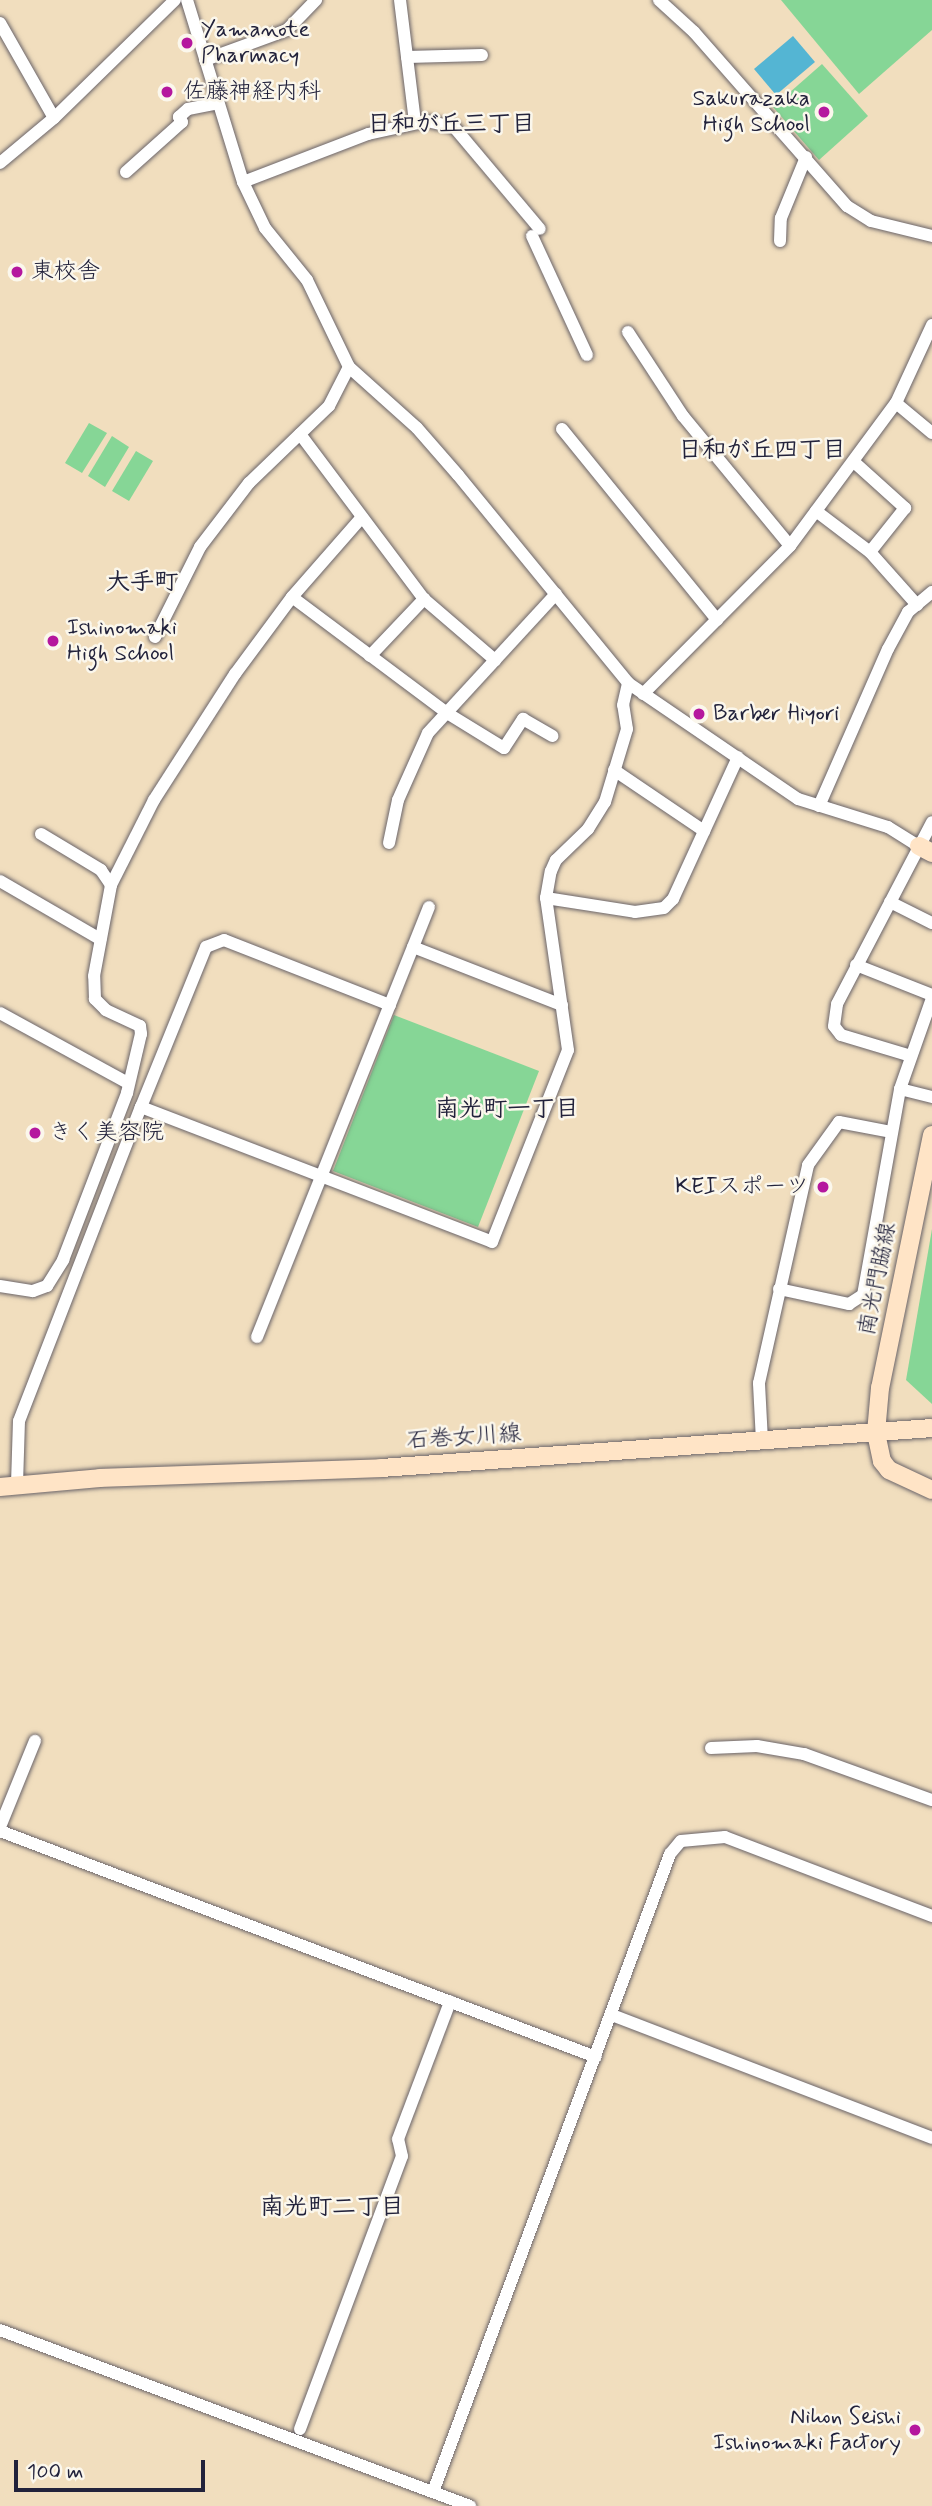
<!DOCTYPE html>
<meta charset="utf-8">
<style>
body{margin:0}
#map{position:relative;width:932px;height:2506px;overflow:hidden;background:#f1debe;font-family:Mynerve,"Klee One",sans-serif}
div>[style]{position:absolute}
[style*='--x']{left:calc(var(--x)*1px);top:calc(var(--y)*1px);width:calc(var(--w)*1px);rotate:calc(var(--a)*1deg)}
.green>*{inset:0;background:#86d696}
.water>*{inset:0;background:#54b5d3}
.roads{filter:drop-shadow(0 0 2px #6a6469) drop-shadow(0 0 2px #6a6469)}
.street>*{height:12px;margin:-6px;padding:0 6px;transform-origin:6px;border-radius:6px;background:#fff}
.secondary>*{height:18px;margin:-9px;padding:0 9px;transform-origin:9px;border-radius:9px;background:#ffe4c6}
.dots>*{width:19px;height:19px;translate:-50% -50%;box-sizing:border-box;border:4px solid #fbf7ec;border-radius:50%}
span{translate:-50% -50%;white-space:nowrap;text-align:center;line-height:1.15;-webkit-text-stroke:5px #fbf7ec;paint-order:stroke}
.poi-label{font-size:23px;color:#22223b}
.left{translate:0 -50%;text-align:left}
.right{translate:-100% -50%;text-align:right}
.street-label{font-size:23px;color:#22223b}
.neighbourhood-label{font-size:24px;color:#22223b;font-weight:700}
.scale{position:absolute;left:14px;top:2460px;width:191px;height:32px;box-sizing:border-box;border:4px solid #22223b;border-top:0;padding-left:9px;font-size:21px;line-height:24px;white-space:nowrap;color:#22223b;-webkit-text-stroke:5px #fbf7ec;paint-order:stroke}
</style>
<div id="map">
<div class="green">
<i style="clip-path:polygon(781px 0,932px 0,932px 30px,859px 94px)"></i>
<i style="clip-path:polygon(822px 64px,868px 116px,819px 160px,773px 107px)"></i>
<i style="clip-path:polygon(89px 423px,107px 433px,82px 473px,65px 463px)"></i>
<i style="clip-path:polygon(112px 436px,129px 447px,105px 487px,88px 476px)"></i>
<i style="clip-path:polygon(136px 451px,153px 461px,129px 501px,112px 491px)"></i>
<i style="clip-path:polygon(394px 1015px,539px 1071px,478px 1227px,333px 1171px)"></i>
<i style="clip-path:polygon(932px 1229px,932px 1404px,906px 1380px)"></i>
</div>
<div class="water">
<i style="clip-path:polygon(793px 36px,815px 62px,776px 95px,754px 69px)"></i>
</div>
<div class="roads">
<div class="street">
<i style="--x:187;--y:0;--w:190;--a:72.9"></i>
<i style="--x:243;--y:182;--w:51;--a:64.4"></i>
<i style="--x:265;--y:228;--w:67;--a:51.1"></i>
<i style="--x:307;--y:280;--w:97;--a:64.2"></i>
<i style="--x:349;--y:367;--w:91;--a:41.9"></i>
<i style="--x:417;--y:428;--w:62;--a:48.9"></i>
<i style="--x:458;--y:475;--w:269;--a:50.7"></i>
<i style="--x:628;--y:683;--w:206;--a:34.3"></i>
<i style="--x:798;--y:799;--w:94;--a:17.3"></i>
<i style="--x:888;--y:827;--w:36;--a:32"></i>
<i style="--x:400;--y:0;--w:124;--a:83"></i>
<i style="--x:659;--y:0;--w:47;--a:42.4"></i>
<i style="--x:694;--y:32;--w:232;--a:48.7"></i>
<i style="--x:847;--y:206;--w:28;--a:32"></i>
<i style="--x:871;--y:221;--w:63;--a:13.8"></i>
<i style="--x:0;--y:23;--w:109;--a:60.4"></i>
<i style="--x:407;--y:57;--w:75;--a:-1.5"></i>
<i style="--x:205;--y:60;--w:87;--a:-20.1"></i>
<i style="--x:287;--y:30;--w:42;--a:-46"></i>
<i style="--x:0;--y:163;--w:70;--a:-39.8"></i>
<i style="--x:54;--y:118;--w:169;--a:-44.3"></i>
<i style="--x:126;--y:172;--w:75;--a:-41.8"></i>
<i style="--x:182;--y:122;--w:6;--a:-121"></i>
<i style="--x:179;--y:117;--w:12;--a:-42"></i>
<i style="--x:188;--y:109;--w:31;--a:-11"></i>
<i style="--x:243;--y:182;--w:134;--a:-21"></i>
<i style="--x:368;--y:134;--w:60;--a:-12.4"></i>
<i style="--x:427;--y:121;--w:28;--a:13"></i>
<i style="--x:454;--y:127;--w:133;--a:49.9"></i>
<i style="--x:532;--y:236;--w:131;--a:65.2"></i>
<i style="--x:780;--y:241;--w:23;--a:-88"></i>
<i style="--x:781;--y:218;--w:66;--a:-67.7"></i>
<i style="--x:628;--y:332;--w:100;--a:56.8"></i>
<i style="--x:683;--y:416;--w:168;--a:50.5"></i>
<i style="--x:896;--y:403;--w:47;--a:39.8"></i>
<i style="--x:562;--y:429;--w:246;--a:50.9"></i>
<i style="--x:300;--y:434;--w:206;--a:53.1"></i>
<i style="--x:424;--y:599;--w:94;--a:40.7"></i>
<i style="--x:854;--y:462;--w:69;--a:42"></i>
<i style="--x:905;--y:508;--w:56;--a:128.5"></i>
<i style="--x:816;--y:511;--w:68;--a:37.2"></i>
<i style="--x:870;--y:552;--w:71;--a:48.4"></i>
<i style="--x:292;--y:597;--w:194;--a:36.8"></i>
<i style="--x:447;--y:713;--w:67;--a:31.6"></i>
<i style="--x:504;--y:748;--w:35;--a:-57"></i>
<i style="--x:523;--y:719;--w:34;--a:30"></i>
<i style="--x:155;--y:637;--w:101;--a:-63.4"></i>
<i style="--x:200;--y:547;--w:81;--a:-52.6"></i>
<i style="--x:249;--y:483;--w:111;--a:-43.9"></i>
<i style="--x:329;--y:406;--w:44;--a:-62.9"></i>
<i style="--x:370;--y:656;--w:79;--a:-46.5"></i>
<i style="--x:643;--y:694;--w:209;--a:-45.2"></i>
<i style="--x:790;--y:546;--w:178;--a:-53.5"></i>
<i style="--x:896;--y:403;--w:86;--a:-65.2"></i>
<i style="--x:614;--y:770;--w:109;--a:34.1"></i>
<i style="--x:819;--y:806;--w:171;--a:-66.3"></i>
<i style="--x:888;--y:649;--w:42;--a:-61.6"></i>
<i style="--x:908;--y:612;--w:31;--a:-40"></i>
<i style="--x:389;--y:843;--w:44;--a:-78.2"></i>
<i style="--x:398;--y:800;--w:73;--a:-65.9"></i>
<i style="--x:428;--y:733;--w:189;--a:-47.4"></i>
<i style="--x:0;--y:881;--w:116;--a:30.1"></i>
<i style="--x:111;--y:885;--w:95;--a:-63.2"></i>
<i style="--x:154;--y:800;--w:150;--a:-57.3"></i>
<i style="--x:235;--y:674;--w:96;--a:-53.5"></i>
<i style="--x:292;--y:597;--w:106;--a:-48.8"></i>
<i style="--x:546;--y:898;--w:90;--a:8.9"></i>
<i style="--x:635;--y:912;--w:29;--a:-8"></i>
<i style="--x:664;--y:908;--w:13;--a:-45"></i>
<i style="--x:673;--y:899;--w:156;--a:-65.4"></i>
<i style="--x:890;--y:902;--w:47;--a:26.6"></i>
<i style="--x:413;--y:947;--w:160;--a:21.3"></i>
<i style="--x:856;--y:965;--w:82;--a:21.5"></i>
<i style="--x:390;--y:1005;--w:178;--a:-158.6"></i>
<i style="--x:224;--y:940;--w:19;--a:159"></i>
<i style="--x:206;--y:947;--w:173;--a:112.1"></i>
<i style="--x:141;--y:1107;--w:376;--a:21"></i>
<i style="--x:492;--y:1242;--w:206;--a:-68.4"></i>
<i style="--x:568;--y:1050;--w:154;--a:-98.2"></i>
<i style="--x:546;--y:898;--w:27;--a:-80"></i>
<i style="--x:551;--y:871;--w:12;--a:-66"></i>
<i style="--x:556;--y:860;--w:45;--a:-44.1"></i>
<i style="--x:588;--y:829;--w:32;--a:-58"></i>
<i style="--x:605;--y:802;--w:76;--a:-73.2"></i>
<i style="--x:627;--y:729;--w:24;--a:-99"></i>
<i style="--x:623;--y:705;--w:23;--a:-77"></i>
<i style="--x:0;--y:1013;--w:144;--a:28.7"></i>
<i style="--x:911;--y:1056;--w:73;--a:-163.3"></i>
<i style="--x:841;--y:1035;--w:11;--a:-128"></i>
<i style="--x:834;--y:1026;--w:22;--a:-82"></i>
<i style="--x:837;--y:1004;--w:205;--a:-62.4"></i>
<i style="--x:900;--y:1089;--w:33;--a:14"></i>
<i style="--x:0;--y:1286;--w:33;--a:9"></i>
<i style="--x:33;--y:1291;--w:15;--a:-20"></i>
<i style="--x:47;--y:1286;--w:31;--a:-58"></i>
<i style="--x:63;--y:1260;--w:179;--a:-69"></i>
<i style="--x:127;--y:1093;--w:61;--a:-76.7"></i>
<i style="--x:141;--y:1034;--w:8;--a:-97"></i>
<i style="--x:140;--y:1026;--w:38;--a:-155"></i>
<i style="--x:106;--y:1010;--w:16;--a:-135"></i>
<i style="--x:95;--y:999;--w:23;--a:-92"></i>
<i style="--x:94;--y:976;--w:93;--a:-79.4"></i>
<i style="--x:111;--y:885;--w:18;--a:-124"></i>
<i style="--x:101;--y:870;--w:70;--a:-149"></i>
<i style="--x:779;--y:1289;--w:72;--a:12.1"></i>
<i style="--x:849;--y:1304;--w:17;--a:-33"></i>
<i style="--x:863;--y:1295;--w:209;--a:-79.8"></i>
<i style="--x:900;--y:1089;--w:96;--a:-70.6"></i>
<i style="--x:257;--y:1337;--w:463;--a:-68.2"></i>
<i style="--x:762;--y:1441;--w:58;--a:-93"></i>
<i style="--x:759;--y:1383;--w:223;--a:-77.3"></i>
<i style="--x:808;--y:1165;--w:53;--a:-54.2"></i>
<i style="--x:839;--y:1122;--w:54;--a:10.7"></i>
<i style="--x:17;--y:1484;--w:63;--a:-88.2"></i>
<i style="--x:19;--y:1421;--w:337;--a:-68.8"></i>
<i style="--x:711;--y:1748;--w:46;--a:-2.5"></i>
<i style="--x:757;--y:1746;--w:48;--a:9.7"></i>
<i style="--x:804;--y:1754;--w:136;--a:19.8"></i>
<i style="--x:0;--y:1827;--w:93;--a:-67.9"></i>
<i style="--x:0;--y:1831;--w:637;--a:20.77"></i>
<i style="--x:612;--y:2015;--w:343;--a:21"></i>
<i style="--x:0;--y:2330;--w:502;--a:20.53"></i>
<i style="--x:300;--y:2429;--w:291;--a:-69.5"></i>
<i style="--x:402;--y:2156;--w:17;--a:-103"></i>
<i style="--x:398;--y:2139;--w:147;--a:-69.2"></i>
<i style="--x:433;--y:2492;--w:681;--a:-69.62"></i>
<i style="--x:670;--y:1854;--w:17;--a:-50"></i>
<i style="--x:681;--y:1841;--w:44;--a:-5.2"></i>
<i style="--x:725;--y:1837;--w:222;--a:20.9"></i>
</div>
<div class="secondary">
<i style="--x:919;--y:846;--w:15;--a:28"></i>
<i style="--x:932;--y:1135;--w:258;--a:101.6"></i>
<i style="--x:880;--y:1388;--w:45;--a:95.1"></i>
<i style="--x:876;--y:1433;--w:29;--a:78"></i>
<i style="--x:882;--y:1461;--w:11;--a:52"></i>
<i style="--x:889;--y:1470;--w:47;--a:24.9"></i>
<i style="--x:0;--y:1487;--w:100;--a:-5.1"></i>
<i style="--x:100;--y:1478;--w:281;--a:-2"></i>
<i style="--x:381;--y:1468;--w:552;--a:-4.15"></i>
</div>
</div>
<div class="dots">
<i style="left:187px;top:43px;background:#b5179e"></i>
<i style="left:167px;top:92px;background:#b5179e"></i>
<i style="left:824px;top:112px;background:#b5179e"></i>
<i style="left:17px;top:272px;background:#b5179e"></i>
<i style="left:53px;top:641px;background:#b5179e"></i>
<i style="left:699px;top:714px;background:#b5179e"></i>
<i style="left:35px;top:1133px;background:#b5179e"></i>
<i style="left:823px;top:1187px;background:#b5179e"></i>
<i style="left:915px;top:2430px;background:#b5179e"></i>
</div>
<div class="poi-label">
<span class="left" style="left:201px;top:43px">Yamanote<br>Pharmacy</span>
<span class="left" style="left:183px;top:92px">佐藤神経内科</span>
<span class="right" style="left:810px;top:112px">Sakurazaka<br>High School</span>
<span class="left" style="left:31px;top:272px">東校舎</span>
<span class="left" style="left:67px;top:641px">Ishinomaki<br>High School</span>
<span class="left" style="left:713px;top:714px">Barber Hiyori</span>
<span class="left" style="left:49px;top:1133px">きく美容院</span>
<span class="right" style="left:809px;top:1187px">KEIスポーツ</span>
<span class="right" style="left:901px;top:2430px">Nihon Seishi<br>Ishinomaki Factory</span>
</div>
<div class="street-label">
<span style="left:878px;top:1279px;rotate:-79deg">南光門脇線</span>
<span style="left:464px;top:1438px;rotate:-4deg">石巻女川線</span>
</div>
<div class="neighbourhood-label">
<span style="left:451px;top:125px">日和が丘三丁目</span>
<span style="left:762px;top:451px">日和が丘四丁目</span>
<span style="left:142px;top:583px">大手町</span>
<span style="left:507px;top:1110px">南光町一丁目</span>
<span style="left:332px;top:2208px">南光町二丁目</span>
</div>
<div class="scale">100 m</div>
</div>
